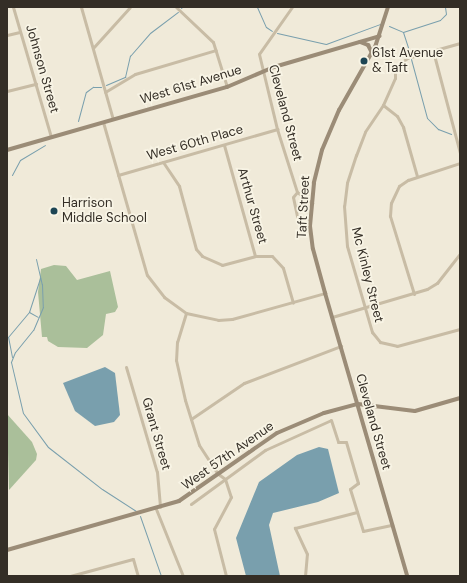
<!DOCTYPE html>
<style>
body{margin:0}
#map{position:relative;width:467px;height:583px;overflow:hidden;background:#f0ead9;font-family:"DM Sans",sans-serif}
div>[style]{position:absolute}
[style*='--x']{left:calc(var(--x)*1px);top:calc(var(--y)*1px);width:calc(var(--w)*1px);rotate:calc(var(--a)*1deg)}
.green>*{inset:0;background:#aabf9a}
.water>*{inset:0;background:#799fad}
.stream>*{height:1px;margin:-0.5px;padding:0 0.5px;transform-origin:0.5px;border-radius:0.5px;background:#799fad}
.street>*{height:3px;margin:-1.5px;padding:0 1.5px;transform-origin:1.5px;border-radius:1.5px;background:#c8bca5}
.secondary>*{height:4px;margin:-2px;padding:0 2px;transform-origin:2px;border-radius:2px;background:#9b8c77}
.dots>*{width:11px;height:11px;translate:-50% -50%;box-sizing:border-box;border:2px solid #f8f4e5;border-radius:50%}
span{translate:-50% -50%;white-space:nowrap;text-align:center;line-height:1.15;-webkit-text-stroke:3.5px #f8f4e5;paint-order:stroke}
.poi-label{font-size:13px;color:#342e26}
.left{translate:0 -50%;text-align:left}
.street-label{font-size:13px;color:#342e26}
.frame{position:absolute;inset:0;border:8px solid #342e26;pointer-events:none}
</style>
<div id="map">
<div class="green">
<i style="clip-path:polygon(54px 265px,66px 266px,77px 280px,110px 271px,118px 307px,115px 312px,106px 314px,103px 335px,87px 348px,58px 347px,48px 341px,47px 337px,42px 337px,38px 292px,41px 269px)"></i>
<i style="clip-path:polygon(7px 414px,32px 442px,37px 454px,36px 460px,9px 490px)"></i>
</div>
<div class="water">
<i style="clip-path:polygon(105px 367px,115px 373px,120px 415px,114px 422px,95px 426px,75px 411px,63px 383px)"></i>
<i style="clip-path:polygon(319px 447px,328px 449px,339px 493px,318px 502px,273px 513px,269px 525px,280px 576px,246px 576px,236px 538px,259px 482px,297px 455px)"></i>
</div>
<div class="stream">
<i style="--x:257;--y:7;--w:22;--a:66"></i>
<i style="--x:266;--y:27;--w:7;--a:34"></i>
<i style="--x:181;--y:8;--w:1;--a:-45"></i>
<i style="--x:389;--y:26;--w:15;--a:23"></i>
<i style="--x:403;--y:32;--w:23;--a:72"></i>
<i style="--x:403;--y:32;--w:39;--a:-18"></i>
<i style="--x:440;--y:20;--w:8;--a:-45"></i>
<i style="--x:446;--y:14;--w:7;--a:-98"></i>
<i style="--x:277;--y:33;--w:50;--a:12.7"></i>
<i style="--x:326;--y:44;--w:58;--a:-20.3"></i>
<i style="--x:411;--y:59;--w:61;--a:74.8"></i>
<i style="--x:427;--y:118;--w:16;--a:45"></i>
<i style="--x:438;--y:129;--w:14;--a:21"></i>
<i style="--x:106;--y:85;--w:21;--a:-23"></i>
<i style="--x:125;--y:77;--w:22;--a:-77"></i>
<i style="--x:130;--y:56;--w:30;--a:-49"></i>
<i style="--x:150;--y:33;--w:35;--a:-37"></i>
<i style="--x:78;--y:121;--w:30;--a:-75"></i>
<i style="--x:86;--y:92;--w:9;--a:-36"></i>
<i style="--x:93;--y:87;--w:8;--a:0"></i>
<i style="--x:12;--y:175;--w:17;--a:-62"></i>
<i style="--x:20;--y:160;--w:29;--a:-31"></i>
<i style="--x:36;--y:259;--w:26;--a:77"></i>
<i style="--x:42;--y:284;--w:23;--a:88"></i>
<i style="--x:43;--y:307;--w:25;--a:113"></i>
<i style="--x:33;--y:330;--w:28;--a:129"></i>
<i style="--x:15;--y:352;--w:11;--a:112"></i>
<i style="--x:11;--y:362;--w:52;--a:76.8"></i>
<i style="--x:23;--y:413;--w:42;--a:53.7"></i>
<i style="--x:48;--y:447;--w:68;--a:37.9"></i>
<i style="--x:102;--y:489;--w:40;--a:32.9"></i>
<i style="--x:29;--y:312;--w:10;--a:29"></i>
<i style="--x:12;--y:357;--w:20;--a:-101"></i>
<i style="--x:8;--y:337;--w:33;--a:-50"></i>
<i style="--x:29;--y:312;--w:36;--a:-72"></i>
<i style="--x:140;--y:516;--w:64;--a:70.7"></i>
</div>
<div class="street">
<i style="--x:13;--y:7;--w:135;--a:73.7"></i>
<i style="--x:81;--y:7;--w:116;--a:74.1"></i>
<i style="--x:176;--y:7;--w:51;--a:43.4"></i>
<i style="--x:213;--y:42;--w:47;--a:72.7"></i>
<i style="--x:292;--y:7;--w:57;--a:125.1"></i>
<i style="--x:259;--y:54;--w:77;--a:76.5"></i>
<i style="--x:277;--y:129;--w:66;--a:72.4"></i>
<i style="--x:297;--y:192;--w:19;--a:36"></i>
<i style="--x:7;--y:35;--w:13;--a:-13"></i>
<i style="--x:460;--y:43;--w:55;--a:164.2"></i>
<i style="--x:407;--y:58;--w:16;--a:140"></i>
<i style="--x:395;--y:68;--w:10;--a:90"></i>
<i style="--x:395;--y:78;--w:30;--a:114"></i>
<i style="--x:383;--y:105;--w:32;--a:124"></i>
<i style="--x:365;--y:132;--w:25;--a:111"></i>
<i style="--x:356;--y:155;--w:29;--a:108"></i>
<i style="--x:347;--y:183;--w:23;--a:97"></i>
<i style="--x:344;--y:206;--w:40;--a:85.7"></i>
<i style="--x:347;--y:246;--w:90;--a:73.8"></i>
<i style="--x:372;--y:332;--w:13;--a:51"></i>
<i style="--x:380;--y:342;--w:17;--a:13"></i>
<i style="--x:397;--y:346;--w:65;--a:-15.1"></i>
<i style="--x:93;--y:48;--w:55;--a:-47.9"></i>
<i style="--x:433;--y:51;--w:106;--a:75.2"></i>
<i style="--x:7;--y:91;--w:30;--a:-14"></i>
<i style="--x:105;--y:92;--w:35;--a:-31"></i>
<i style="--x:135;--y:74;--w:84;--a:-16.5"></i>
<i style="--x:383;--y:105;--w:18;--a:38"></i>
<i style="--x:397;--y:116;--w:13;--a:61"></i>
<i style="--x:403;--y:127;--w:51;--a:74.1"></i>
<i style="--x:103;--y:122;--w:159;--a:74"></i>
<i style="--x:147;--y:275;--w:28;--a:52"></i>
<i style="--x:164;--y:297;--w:27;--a:36"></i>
<i style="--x:186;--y:313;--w:30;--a:107"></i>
<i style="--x:177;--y:342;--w:18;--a:93"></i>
<i style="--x:176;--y:360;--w:41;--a:77.3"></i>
<i style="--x:185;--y:400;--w:47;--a:72.7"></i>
<i style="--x:199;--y:445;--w:33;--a:57"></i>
<i style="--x:217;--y:473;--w:10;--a:37"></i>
<i style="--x:225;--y:479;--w:19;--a:72"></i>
<i style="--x:231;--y:497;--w:36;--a:118"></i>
<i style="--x:214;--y:529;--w:49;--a:75.7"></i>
<i style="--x:224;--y:145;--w:115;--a:74.4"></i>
<i style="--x:163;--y:162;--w:29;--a:56"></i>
<i style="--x:179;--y:186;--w:65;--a:74.9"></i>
<i style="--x:196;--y:249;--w:9;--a:49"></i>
<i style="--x:202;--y:256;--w:22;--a:24"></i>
<i style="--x:222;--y:265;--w:34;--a:-15"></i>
<i style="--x:255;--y:256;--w:17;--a:0"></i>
<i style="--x:272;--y:256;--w:16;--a:47"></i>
<i style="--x:283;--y:268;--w:36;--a:74"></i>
<i style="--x:118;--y:175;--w:166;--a:-16.1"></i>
<i style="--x:297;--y:216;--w:19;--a:-102"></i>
<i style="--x:293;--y:197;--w:6;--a:-51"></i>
<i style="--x:414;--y:294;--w:82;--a:-107.1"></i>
<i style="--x:390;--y:216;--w:13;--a:-86"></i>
<i style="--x:391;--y:203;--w:19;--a:-65"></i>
<i style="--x:399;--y:186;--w:11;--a:-34"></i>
<i style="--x:408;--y:180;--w:55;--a:-18.1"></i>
<i style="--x:186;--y:313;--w:33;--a:12"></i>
<i style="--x:218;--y:320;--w:14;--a:-4"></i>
<i style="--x:232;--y:319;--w:97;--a:-15.6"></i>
<i style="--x:332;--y:317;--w:99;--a:-16.4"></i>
<i style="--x:427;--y:289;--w:12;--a:-31"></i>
<i style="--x:437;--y:283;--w:37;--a:-52"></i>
<i style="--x:126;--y:367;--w:109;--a:73.6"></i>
<i style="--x:157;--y:472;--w:35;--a:85"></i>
<i style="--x:191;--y:419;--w:64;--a:-34.2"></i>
<i style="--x:244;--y:383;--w:104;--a:-20.9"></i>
<i style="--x:191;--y:504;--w:92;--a:-36.1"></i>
<i style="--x:265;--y:450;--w:72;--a:-24.4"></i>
<i style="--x:331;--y:420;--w:23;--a:72"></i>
<i style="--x:338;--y:442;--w:8;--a:0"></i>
<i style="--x:346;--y:442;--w:43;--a:73.7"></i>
<i style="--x:358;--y:483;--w:10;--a:143"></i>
<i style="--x:350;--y:489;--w:44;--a:72.8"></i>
<i style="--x:363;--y:531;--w:30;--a:-12"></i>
<i style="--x:156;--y:509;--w:72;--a:68.1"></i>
<i style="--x:70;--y:576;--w:65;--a:-15.1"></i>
<i style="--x:133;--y:559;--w:18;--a:74"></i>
<i style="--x:305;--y:576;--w:22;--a:-85"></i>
<i style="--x:307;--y:554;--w:29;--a:-115"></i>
<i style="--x:295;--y:528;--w:64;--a:-14.5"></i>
</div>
<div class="secondary">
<i style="--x:388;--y:7;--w:40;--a:108"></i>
<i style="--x:376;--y:45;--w:75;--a:119.6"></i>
<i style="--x:339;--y:110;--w:43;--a:113"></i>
<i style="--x:322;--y:150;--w:34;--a:104"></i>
<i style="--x:314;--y:183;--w:43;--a:95.3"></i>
<i style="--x:310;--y:226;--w:23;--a:83"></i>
<i style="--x:313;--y:249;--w:46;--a:74.7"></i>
<i style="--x:325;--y:293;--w:295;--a:73.8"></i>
<i style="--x:360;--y:42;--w:9;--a:21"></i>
<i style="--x:368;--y:45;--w:9;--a:63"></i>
<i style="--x:7;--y:150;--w:229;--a:-16"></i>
<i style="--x:227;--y:87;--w:51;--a:-23.1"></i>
<i style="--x:274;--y:67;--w:110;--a:-16.3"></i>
<i style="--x:7;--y:550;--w:179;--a:-15.9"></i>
<i style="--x:179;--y:501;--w:119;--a:-34.8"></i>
<i style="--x:277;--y:433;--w:51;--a:-23.1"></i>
<i style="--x:324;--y:413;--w:35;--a:-15"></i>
<i style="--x:358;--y:404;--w:57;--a:7"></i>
<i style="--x:415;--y:411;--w:47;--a:-16.1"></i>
</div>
<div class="dots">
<i style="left:364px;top:61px;background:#1d4554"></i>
<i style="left:54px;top:211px;background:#1d4554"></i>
</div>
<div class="poi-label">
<span class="left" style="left:372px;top:61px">61st Avenue<br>&amp; Taft</span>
<span class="left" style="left:62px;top:211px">Harrison<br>Middle School</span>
</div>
<div class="street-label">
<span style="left:42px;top:69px;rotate:74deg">Johnson Street</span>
<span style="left:191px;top:85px;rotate:-17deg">West 61st Avenue</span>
<span style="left:285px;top:113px;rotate:75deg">Cleveland Street</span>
<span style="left:195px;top:143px;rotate:-16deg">West 60th Place</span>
<span style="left:252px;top:206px;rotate:74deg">Arthur Street</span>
<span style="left:304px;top:207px;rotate:-87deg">Taft Street</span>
<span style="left:367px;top:275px;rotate:76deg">Mc Kinley Street</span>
<span style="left:373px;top:422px;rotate:74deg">Cleveland Street</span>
<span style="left:156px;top:434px;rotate:74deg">Grant Street</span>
<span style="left:228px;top:456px;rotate:-35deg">West 57th Avenue</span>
</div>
<div class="frame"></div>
</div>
